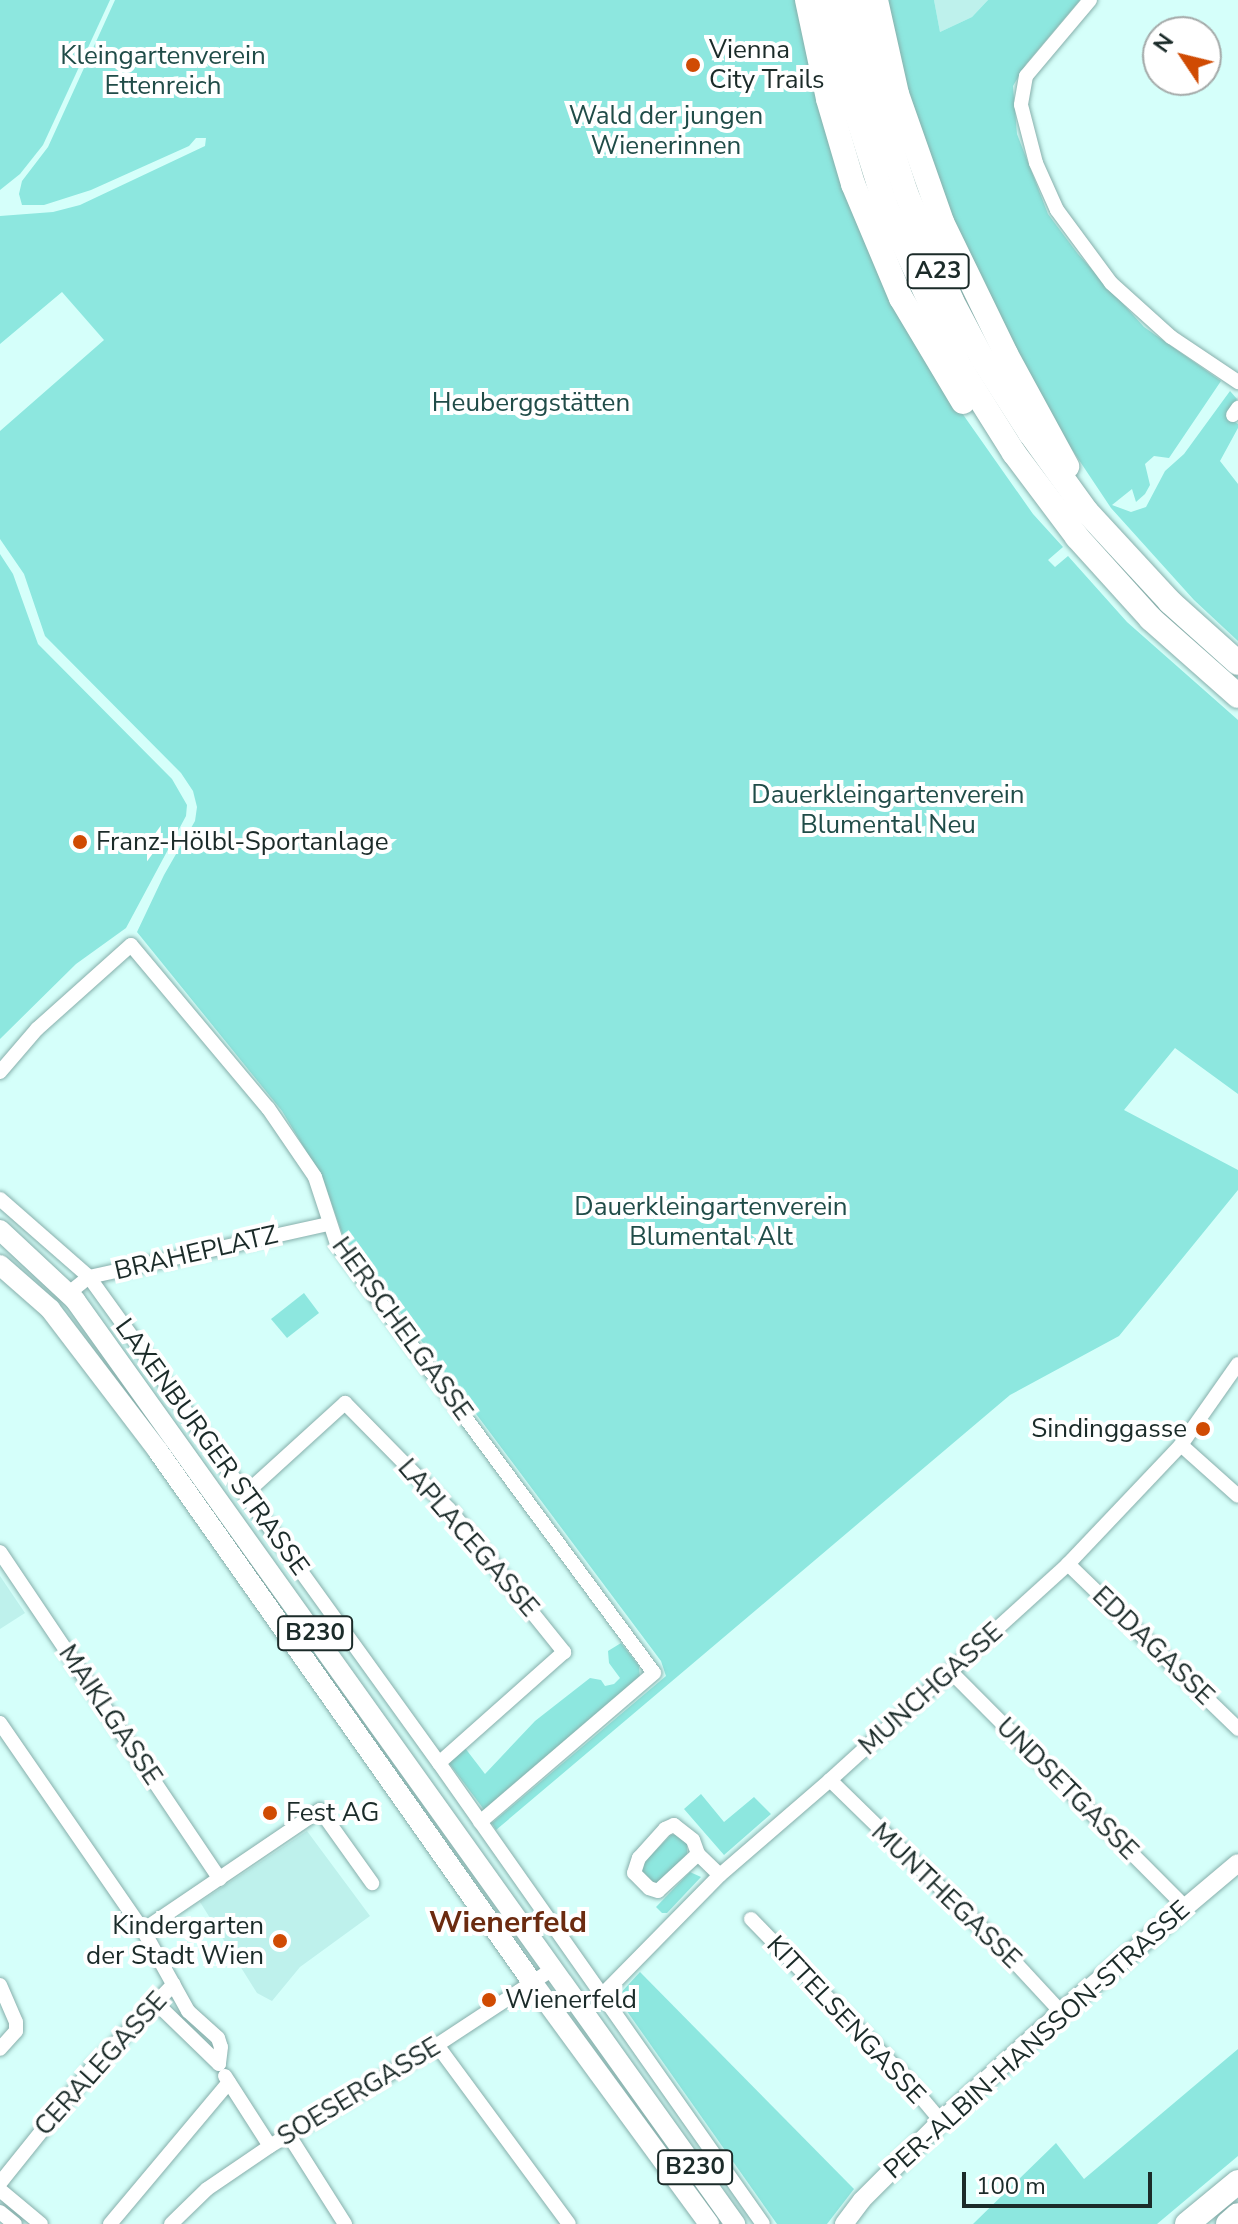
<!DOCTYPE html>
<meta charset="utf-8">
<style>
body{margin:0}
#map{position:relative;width:1238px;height:2224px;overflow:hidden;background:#d5fffa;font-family:"Nunito Sans",sans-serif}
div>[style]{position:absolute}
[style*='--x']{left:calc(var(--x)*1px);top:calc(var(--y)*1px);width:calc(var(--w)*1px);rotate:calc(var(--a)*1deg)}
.built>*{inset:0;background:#bef1ec}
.green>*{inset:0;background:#8de7df}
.roads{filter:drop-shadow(0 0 2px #87afab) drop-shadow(0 0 2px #87afab)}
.street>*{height:14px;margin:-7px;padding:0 7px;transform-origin:7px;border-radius:7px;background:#fff}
.secondary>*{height:18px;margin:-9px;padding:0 9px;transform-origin:9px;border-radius:9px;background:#fff}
.primary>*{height:20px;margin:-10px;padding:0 10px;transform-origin:10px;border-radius:10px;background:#fff}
.highway>*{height:24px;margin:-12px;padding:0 12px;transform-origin:12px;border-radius:12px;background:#fff}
.dots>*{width:22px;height:22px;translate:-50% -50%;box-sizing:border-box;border:4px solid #fff;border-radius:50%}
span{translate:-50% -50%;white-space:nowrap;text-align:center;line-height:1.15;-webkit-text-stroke:8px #fff;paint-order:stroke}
.shield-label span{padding:2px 6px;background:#fff;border:2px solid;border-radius:6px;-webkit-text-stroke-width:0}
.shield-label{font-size:24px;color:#1b2b29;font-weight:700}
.poi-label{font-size:26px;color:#1b2b29}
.left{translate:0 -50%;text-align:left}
.right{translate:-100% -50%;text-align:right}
.park-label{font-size:26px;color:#204c48}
.street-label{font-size:26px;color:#1b2b29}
.quarter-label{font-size:30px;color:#6b2b10;font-weight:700}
.north{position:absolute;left:1142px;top:16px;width:80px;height:80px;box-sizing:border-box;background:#fff;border:2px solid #a4aaa9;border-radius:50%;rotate:305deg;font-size:22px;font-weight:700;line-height:32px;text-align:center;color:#1b2b29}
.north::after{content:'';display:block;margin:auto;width:28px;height:36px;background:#d04b03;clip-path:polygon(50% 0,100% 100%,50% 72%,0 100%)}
.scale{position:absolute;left:962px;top:2172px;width:190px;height:36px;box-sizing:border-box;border:4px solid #1b2b29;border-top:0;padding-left:10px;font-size:24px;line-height:28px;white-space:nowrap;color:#1b2b29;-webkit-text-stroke:6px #fff;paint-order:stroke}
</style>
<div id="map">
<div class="built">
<i style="clip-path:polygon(934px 0,988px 0,972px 17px,940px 32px)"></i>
<i style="clip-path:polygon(0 1576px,25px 1613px,0 1629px)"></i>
<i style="clip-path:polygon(307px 1831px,370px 1916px,300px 1967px,272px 2001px,257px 1993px,200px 1902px)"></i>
</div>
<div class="green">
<i style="clip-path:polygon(0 0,110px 0,43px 145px,20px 174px,0 190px)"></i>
<i style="clip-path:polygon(115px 0,800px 0,924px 359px,1033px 514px,1063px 547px,1048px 560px,1055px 567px,1068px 556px,1127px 622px,1238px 720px,1238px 1094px,1175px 1048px,1124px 1110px,1238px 1170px,1238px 1190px,1119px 1336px,1010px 1395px,496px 1830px,492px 1823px,666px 1676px,661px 1661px,343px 1236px,323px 1179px,282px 1111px,137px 932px,164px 875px,195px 821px,197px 807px,193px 791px,181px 773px,45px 636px,24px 574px,0 539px,0 431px,104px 340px,62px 292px,0 344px,0 216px,53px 212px,80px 205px,205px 146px,206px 138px,196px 138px,189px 146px,91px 190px,44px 205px,22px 205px,19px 194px,22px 181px,48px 147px)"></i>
<i style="clip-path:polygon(883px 0,934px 0,940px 32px,972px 17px,988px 0,1080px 0,1026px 64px,1013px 86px,1017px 134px,1048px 214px,1078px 254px,1144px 327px,1221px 381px,1169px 458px,1154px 456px,1145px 464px,1150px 485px,1145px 494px,1136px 502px,1132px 489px,1112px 505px,1131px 512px,1146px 507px,1165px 471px,1184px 454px,1230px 391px,1237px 399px,1226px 416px,1238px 424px,1238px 428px,1220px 461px,1238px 484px,1238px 641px,1194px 600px,1111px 508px,1061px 433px,1001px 329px,924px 155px)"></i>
<i style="clip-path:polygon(0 554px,13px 574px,38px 644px,172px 779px,187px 805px,186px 816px,126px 928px,76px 964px,0 1039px)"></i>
<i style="clip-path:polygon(304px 1293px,319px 1313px,287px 1338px,271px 1319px)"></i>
<i style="clip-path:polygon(621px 1643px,639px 1666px,640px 1678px,485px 1811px,449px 1763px,465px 1748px,485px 1774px,535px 1721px,590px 1678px,601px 1680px,605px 1686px,614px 1684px,620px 1678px,609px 1663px,608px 1651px)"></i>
<i style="clip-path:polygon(701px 1794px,724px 1822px,754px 1797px,771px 1814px,724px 1855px,684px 1809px)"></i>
<i style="clip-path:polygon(671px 1835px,677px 1835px,687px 1844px,687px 1854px,662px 1881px,654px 1884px,641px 1873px,643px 1863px)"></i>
<i style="clip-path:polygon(690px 1872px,701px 1877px,667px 1913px,662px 1913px,656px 1907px)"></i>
<i style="clip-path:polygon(640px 1972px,854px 2189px,827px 2224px,777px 2224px,617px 1997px)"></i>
<i style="clip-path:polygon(1238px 2049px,1238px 2156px,1157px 2224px,973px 2224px,1056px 2143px,1084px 2179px)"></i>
</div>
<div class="roads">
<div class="street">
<i style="--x:1090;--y:0;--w:99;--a:130.1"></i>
<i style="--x:1026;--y:76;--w:29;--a:100"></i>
<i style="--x:1021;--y:105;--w:60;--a:75.5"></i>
<i style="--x:1036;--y:163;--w:51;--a:65.9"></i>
<i style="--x:1057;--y:210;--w:91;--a:53.5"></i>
<i style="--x:1111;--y:283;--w:81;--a:42"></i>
<i style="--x:1171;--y:337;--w:81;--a:33.9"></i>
<i style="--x:1233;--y:415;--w:9;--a:-54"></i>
<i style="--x:0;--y:1072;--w:57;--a:-49.3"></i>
<i style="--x:37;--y:1029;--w:126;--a:-41.8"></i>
<i style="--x:131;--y:945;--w:213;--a:50"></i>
<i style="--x:268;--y:1108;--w:83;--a:55.7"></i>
<i style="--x:315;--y:1177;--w:71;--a:71.8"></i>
<i style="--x:337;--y:1244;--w:533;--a:53.54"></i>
<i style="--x:654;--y:1673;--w:229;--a:139.4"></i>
<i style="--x:0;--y:1199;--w:118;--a:41.2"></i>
<i style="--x:89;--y:1277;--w:599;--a:54.24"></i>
<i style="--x:439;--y:1763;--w:563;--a:54.9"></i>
<i style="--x:69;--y:1293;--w:26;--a:-39"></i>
<i style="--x:89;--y:1277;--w:245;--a:-12.5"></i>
<i style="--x:1181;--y:1445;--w:76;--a:41.8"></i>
<i style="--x:246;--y:1493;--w:134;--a:-42.3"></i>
<i style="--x:345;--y:1403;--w:148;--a:45.5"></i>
<i style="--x:449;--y:1509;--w:184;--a:51.2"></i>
<i style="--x:564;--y:1652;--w:167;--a:138.4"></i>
<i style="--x:0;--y:1552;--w:394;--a:56.1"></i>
<i style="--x:1068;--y:1564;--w:237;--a:44.1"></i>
<i style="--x:950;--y:1671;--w:332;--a:45.1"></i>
<i style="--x:0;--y:1723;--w:252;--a:55.4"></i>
<i style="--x:143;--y:1930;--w:93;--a:60.9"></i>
<i style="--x:188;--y:2011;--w:40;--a:42"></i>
<i style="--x:218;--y:2038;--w:9;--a:72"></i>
<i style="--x:221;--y:2047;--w:17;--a:97"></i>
<i style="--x:219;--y:2064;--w:89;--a:-135.9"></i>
<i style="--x:830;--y:1780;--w:233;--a:44.3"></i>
<i style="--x:997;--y:1943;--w:94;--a:47.2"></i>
<i style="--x:698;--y:1854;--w:54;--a:137.2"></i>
<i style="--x:658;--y:1891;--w:9;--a:-162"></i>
<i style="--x:649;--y:1888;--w:21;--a:-135"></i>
<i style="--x:634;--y:1873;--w:16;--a:-72"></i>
<i style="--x:639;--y:1858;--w:39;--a:-48"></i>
<i style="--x:665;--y:1829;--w:10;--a:-24"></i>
<i style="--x:674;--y:1825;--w:24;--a:38"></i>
<i style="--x:693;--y:1840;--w:15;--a:70"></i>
<i style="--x:698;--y:1854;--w:30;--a:44"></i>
<i style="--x:751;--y:1919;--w:214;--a:45.8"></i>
<i style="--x:900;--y:2072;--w:64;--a:50.1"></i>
<i style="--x:143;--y:1930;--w:214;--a:-34.1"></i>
<i style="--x:320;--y:1810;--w:90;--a:54.5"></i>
<i style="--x:0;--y:1985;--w:40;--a:66.6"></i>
<i style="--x:16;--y:2022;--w:9;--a:90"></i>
<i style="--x:16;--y:2031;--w:24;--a:132"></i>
<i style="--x:603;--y:1994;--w:167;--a:-45.5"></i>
<i style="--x:720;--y:1875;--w:145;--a:-40.8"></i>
<i style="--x:830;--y:1780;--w:321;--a:-42.2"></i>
<i style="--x:1068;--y:1564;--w:164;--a:-46.5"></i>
<i style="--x:1181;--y:1445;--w:99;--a:-54.9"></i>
<i style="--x:437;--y:2045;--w:222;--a:53.6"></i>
<i style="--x:225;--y:2076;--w:83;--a:57.3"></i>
<i style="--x:290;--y:2137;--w:103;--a:57.7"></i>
<i style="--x:0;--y:2183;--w:147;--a:-51.3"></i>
<i style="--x:92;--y:2068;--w:117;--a:-45.7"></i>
<i style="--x:0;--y:2190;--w:53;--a:39.7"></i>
<i style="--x:0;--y:2212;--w:19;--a:39"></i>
<i style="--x:110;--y:2224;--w:185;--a:-50"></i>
<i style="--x:171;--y:2224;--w:50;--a:-44.2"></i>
<i style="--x:207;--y:2189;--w:76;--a:-34.3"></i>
<i style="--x:270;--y:2146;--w:195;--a:-31.2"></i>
<i style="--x:437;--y:2045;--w:140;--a:-33.3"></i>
</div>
<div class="secondary">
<i style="--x:844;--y:2224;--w:30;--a:-53"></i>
<i style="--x:862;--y:2200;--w:112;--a:-45"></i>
<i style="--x:941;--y:2121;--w:162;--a:-42.2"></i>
<i style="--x:1061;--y:2012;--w:231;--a:-40.1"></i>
</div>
<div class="primary">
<i style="--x:0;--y:1230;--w:103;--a:43"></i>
<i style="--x:75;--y:1300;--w:1136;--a:54.46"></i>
<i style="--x:0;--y:1265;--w:67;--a:41.3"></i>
<i style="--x:50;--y:1309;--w:178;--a:52.7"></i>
<i style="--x:158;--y:1451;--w:649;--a:54.84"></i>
<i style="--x:532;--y:1982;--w:300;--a:53.8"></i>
</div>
<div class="highway">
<i style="--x:807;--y:0;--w:101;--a:78"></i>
<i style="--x:828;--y:99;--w:89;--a:73.6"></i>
<i style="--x:853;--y:184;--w:124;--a:67.2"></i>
<i style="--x:901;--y:298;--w:121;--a:59.2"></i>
<i style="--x:830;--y:0;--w:95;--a:77.9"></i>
<i style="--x:850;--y:93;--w:116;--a:72.5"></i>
<i style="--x:885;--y:204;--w:179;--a:65.3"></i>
<i style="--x:960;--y:367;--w:102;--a:57.9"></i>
<i style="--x:1014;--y:453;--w:105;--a:53.1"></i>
<i style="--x:1077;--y:537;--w:110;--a:47.9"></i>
<i style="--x:1151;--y:619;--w:116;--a:41.5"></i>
<i style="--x:853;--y:0;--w:89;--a:77.7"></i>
<i style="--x:872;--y:87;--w:111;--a:72.2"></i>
<i style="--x:906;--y:193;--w:117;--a:66.9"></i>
<i style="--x:952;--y:301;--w:64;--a:62.2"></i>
<i style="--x:982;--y:358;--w:89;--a:57.4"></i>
<i style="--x:1030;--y:433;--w:97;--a:54.2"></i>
<i style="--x:1087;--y:512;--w:122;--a:47.3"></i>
<i style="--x:1170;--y:602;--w:91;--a:41.9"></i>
<i style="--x:876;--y:0;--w:96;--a:77.4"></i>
<i style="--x:897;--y:94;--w:136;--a:70.6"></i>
<i style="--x:942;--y:222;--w:147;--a:64.1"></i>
<i style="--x:1006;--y:354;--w:128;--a:61.4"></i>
<i style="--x:1187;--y:2224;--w:66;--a:-39.5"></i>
<i style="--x:1228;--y:2224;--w:13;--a:-42"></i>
</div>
</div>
<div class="dots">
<i style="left:693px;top:65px;background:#d04b03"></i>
<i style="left:80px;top:842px;background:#d04b03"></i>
<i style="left:1203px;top:1429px;background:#d04b03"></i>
<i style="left:270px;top:1813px;background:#d04b03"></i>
<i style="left:280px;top:1941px;background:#d04b03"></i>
<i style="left:489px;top:2000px;background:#d04b03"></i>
</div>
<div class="shield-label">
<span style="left:938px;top:271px">A23</span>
<span style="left:315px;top:1633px">B230</span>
<span style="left:695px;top:2167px">B230</span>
</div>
<div class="poi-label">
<span class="left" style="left:709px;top:65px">Vienna<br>City Trails</span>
<span class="left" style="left:96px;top:842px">Franz-Hölbl-Sportanlage</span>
<span class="right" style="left:1187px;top:1429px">Sindinggasse</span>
<span class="left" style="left:286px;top:1813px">Fest AG</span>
<span class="right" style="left:264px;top:1941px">Kindergarten<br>der Stadt Wien</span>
<span class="left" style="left:505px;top:2000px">Wienerfeld</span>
</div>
<div class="park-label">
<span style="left:163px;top:71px">Kleingartenverein<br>Ettenreich</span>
<span style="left:666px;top:131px">Wald der jungen<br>Wienerinnen</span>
<span style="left:531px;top:403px">Heuberggstätten</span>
<span style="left:888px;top:810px">Dauerkleingartenverein<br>Blumental Neu</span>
<span style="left:711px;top:1222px">Dauerkleingartenverein<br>Blumental Alt</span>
</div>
<div class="street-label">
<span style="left:196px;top:1253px;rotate:-13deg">BRAHEPLATZ</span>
<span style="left:402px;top:1329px;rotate:54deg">HERSCHELGASSE</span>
<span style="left:212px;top:1447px;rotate:54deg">LAXENBURGER STRASSE</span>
<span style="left:468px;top:1538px;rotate:49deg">LAPLACEGASSE</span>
<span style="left:1153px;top:1646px;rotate:44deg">EDDAGASSE</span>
<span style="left:931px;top:1689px;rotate:-42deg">MUNCHGASSE</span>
<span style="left:110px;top:1715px;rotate:56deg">MAIKLGASSE</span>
<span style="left:1067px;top:1789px;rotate:45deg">UNDSETGASSE</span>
<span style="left:946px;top:1896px;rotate:44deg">MUNTHEGASSE</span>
<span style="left:846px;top:2020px;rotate:47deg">KITTELSENGASSE</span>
<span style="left:1037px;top:2040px;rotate:-42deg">PER-ALBIN-HANSSON-STRASSE</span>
<span style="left:101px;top:2064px;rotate:-48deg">CERALEGASSE</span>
<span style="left:359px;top:2092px;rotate:-31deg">SOESERGASSE</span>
</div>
<div class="quarter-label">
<span style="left:508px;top:1923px">Wienerfeld</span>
</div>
<div class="north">N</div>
<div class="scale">100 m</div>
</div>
